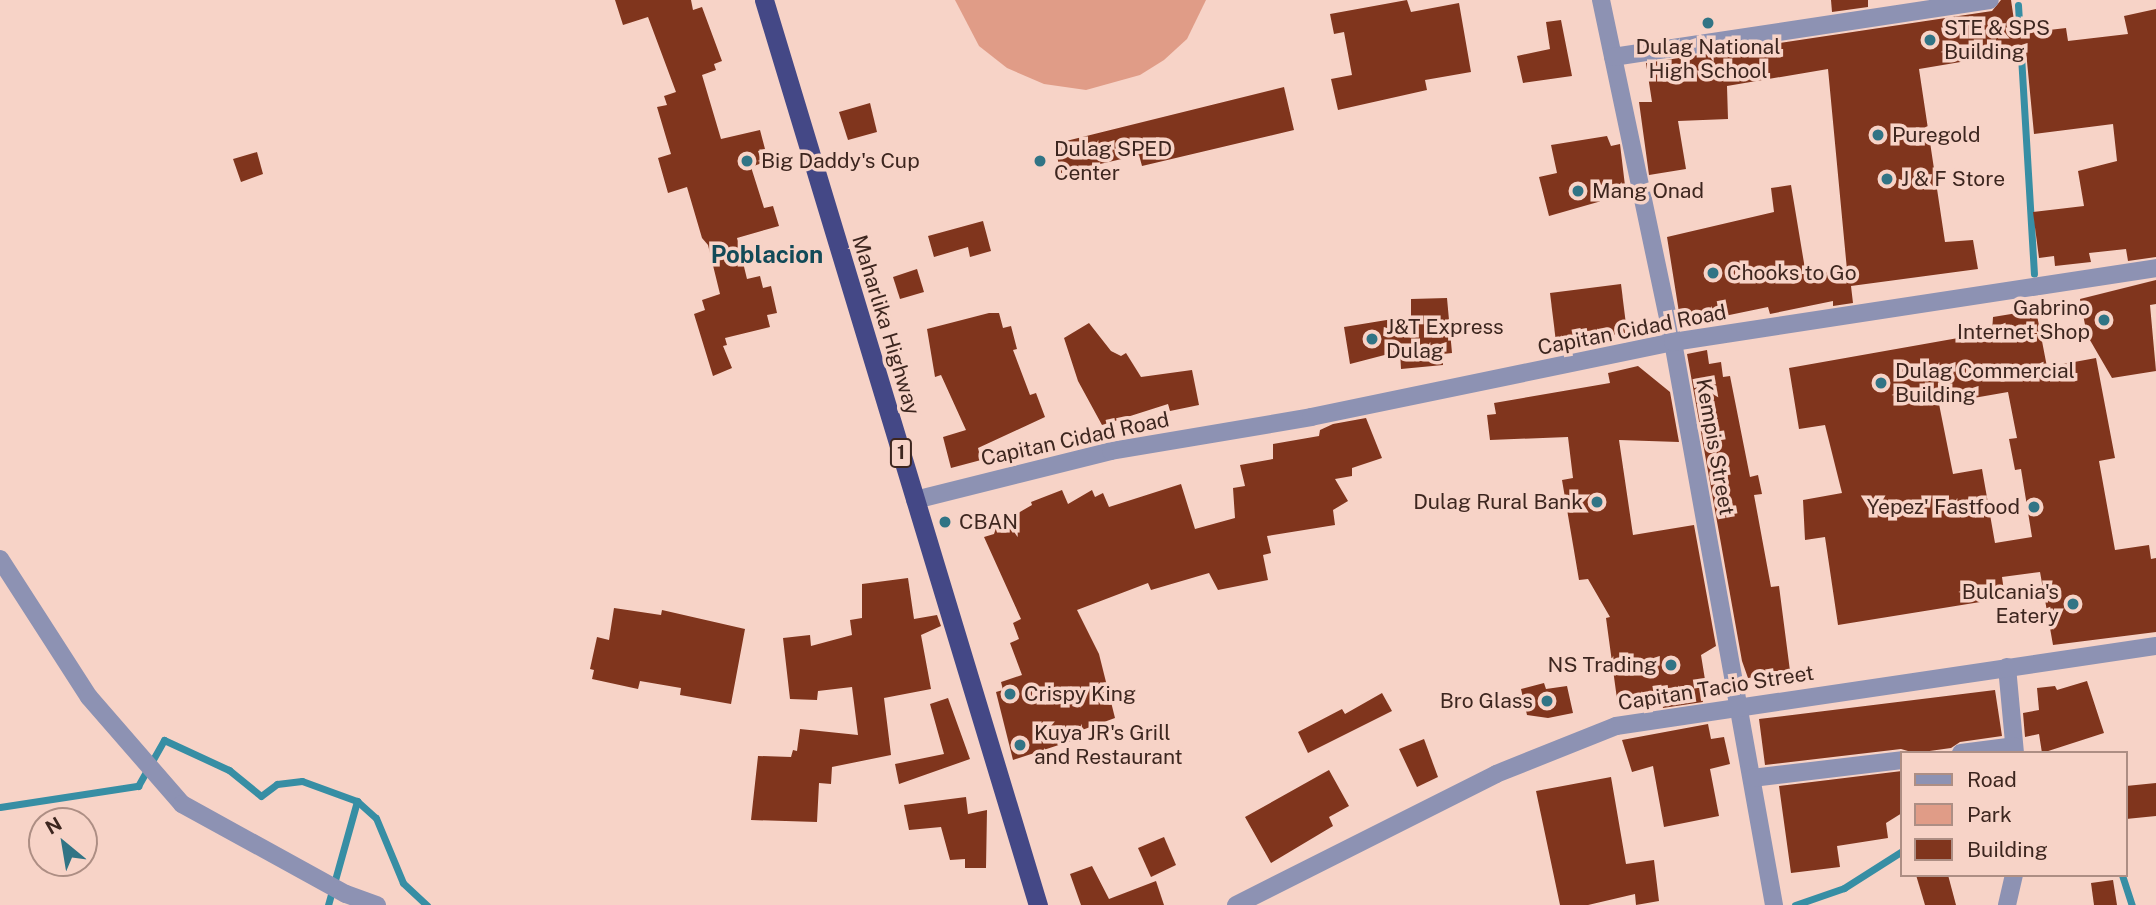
<!DOCTYPE html>
<style>
body{margin:0}
#map{position:relative;width:2156px;height:905px;overflow:hidden;background:#f7d3c7;font-family:"Public Sans",sans-serif}
div>[style]{position:absolute}
[style*='--x']{left:calc(var(--x)*1px);top:calc(var(--y)*1px);width:calc(var(--w)*1px);rotate:calc(var(--a)*1deg)}
.green>*{inset:0;background:#e09c87}
.stream>*{height:7px;margin:-3.5px;padding:0 3.5px;transform-origin:3.5px;border-radius:3.5px;background:#378ea4}
.building>*{inset:0;background:#80351d}
.minor>*{height:18px;margin:-9px;padding:0 9px;transform-origin:9px;border-radius:9px;background:#8d92b3}
.trunk>*{height:19px;margin:-9.5px;padding:0 9.5px;transform-origin:9.5px;border-radius:9.5px;background:#444886}
.dots>*{width:19px;height:19px;translate:-50% -50%;box-sizing:border-box;border:4px solid #f7d3c7;border-radius:50%}
span{translate:-50% -50%;white-space:nowrap;text-align:center;line-height:1.15;-webkit-text-stroke:7px #f7d3c7;paint-order:stroke}
.shield-label span{padding:2px 5px;background:#f7d3c7;border:2px solid;border-radius:5px;-webkit-text-stroke-width:0}
.shield-label{font-size:19px;color:#3d261f;font-weight:700}
.poi-label{font-size:21px;color:#3d261f}
.left{translate:0 -50%;text-align:left}
.right{translate:-100% -50%;text-align:right}
.street-label{font-size:21px;color:#3d261f}
.quarter-label{font-size:24px;color:#124a58;font-weight:700}
.legend{position:absolute;left:1900px;top:751px;width:228px;height:126px;box-sizing:border-box;background:#f7d3c7;border:2px solid #ad8e84;margin:0;padding:9px 12px;list-style:none;font-size:21px;color:#3d261f}
.legend li{display:flex;align-items:center;gap:14px;height:35px}
.legend b{width:35px;border:2px solid #ad8e84}
.north{position:absolute;left:28px;top:807px;width:70px;height:70px;box-sizing:border-box;background:#f7d3c7;border:2px solid #ad8e84;border-radius:50%;rotate:330deg;font-size:19px;font-weight:700;line-height:28px;text-align:center;color:#3d261f}
.north::after{content:'';display:block;margin:auto;width:24px;height:32px;background:#317485;clip-path:polygon(50% 0,100% 100%,50% 72%,0 100%)}
</style>
<div id="map">
<div class="green">
<i style="clip-path:polygon(955px 0,1206px 0,1187px 39px,1164px 60px,1140px 75px,1086px 90px,1044px 84px,1007px 68px,979px 46px)"></i>
</div>
<div class="stream">
<i style="--x:2018;--y:5;--w:269;--a:86.6"></i>
<i style="--x:0;--y:807;--w:140;--a:-8.7"></i>
<i style="--x:138;--y:786;--w:53;--a:-60.5"></i>
<i style="--x:164;--y:740;--w:72;--a:24.8"></i>
<i style="--x:229;--y:770;--w:41;--a:39.1"></i>
<i style="--x:261;--y:796;--w:20;--a:-37"></i>
<i style="--x:277;--y:784;--w:25;--a:-7"></i>
<i style="--x:302;--y:781;--w:59;--a:20"></i>
<i style="--x:357;--y:801;--w:25;--a:42"></i>
<i style="--x:376;--y:818;--w:70;--a:67.4"></i>
<i style="--x:403;--y:883;--w:33;--a:43"></i>
<i style="--x:2122;--y:875;--w:32;--a:72"></i>
<i style="--x:328;--y:905;--w:108;--a:-74.4"></i>
<i style="--x:1795;--y:905;--w:52;--a:-19.1"></i>
<i style="--x:1844;--y:888;--w:69;--a:-32.5"></i>
</div>
<div class="building">
<i style="clip-path:polygon(615px 0,691px 0,693px 10px,702px 7px,722px 61px,714px 64px,716px 70px,702px 75px,721px 139px,760px 130px,765px 149px,758px 151px,762px 163px,751px 167px,764px 208px,773px 206px,779px 226px,737px 238px,747px 279px,760px 276px,763px 288px,771px 286px,777px 313px,767px 315px,770px 327px,725px 338px,727px 345px,723px 346px,732px 368px,713px 376px,694px 314px,705px 310px,702px 300px,720px 294px,708px 245px,702px 238px,687px 187px,668px 193px,658px 158px,671px 154px,657px 107px,667px 105px,664px 96px,676px 92px,648px 17px,623px 25px)"></i>
<i style="clip-path:polygon(1407px 0,1411px 12px,1459px 3px,1471px 72px,1425px 80px,1427px 90px,1338px 110px,1331px 79px,1352px 75px,1344px 32px,1334px 34px,1330px 14px)"></i>
<i style="clip-path:polygon(1831px 0,1868px 0,1868px 7px,1832px 12px)"></i>
<i style="clip-path:polygon(2001px 0,2011px 0,2016px 34px,2066px 28px,2068px 41px,2128px 34px,2124px 16px,2156px 9px,2156px 257px,2128px 261px,2126px 249px,2089px 253px,2091px 262px,2055px 266px,2054px 256px,2039px 258px,2033px 212px,2084px 206px,2078px 171px,2117px 161px,2113px 124px,2034px 134px,2026px 51px,1919px 69px,1945px 242px,1973px 240px,1978px 269px,1851px 286px,1853px 303px,1833px 306px,1833px 301px,1770px 314px,1768px 307px,1681px 325px,1667px 237px,1774px 212px,1771px 188px,1791px 185px,1806px 275px,1847px 270px,1828px 69px,1727px 86px,1728px 119px,1678px 121px,1686px 169px,1649px 175px,1639px 102px,1652px 102px,1646px 63px,1992px 11px)"></i>
<i style="clip-path:polygon(1561px 20px,1572px 76px,1523px 83px,1517px 56px,1550px 49px,1546px 22px)"></i>
<i style="clip-path:polygon(1284px 87px,1294px 130px,1142px 166px,1139px 155px,1061px 173px,1054px 144px)"></i>
<i style="clip-path:polygon(870px 103px,877px 132px,848px 140px,839px 112px)"></i>
<i style="clip-path:polygon(1607px 136px,1611px 146px,1620px 144px,1626px 194px,1549px 216px,1539px 177px,1557px 173px,1551px 145px)"></i>
<i style="clip-path:polygon(257px 152px,263px 174px,241px 182px,233px 159px)"></i>
<i style="clip-path:polygon(983px 221px,991px 251px,970px 257px,968px 247px,934px 257px,928px 236px)"></i>
<i style="clip-path:polygon(917px 269px,924px 292px,900px 299px,893px 277px)"></i>
<i style="clip-path:polygon(2156px 280px,2156px 304px,2150px 305px,2156px 371px,2112px 378px,2087px 335px,2080px 299px)"></i>
<i style="clip-path:polygon(1621px 284px,1627px 333px,1556px 342px,1550px 293px)"></i>
<i style="clip-path:polygon(1447px 298px,1452px 353px,1443px 354px,1443px 365px,1401px 369px,1400px 351px,1350px 364px,1344px 327px,1411px 316px,1411px 299px)"></i>
<i style="clip-path:polygon(evenodd,2036px 310px,2047px 367px,2096px 358px,2115px 458px,2099px 461px,2115px 550px,2149px 545px,2151px 559px,2156px 558px,2156px 632px,2053px 645px,2040px 572px,2002px 577px,2005px 598px,1838px 625px,1825px 537px,1805px 540px,1803px 500px,1842px 493px,1825px 425px,1799px 429px,1789px 368px,1992px 332px,1993px 317px,2036px 310px,2008px 392px,2017px 438px,2009px 439px,2015px 470px,2021px 469px,2032px 537px,1995px 543px,1982px 469px,1953px 474px,1939px 404px,2008px 392px)"></i>
<i style="clip-path:polygon(989px 313px,999px 313px,1003px 328px,1011px 326px,1017px 349px,1013px 350px,1030px 395px,1036px 393px,1045px 417px,978px 448px,981px 460px,951px 468px,943px 437px,966px 430px,941px 375px,935px 377px,927px 329px)"></i>
<i style="clip-path:polygon(1089px 323px,1111px 351px,1121px 356px,1126px 353px,1141px 377px,1192px 370px,1199px 405px,1170px 411px,1168px 404px,1102px 425px,1078px 381px,1064px 338px)"></i>
<i style="clip-path:polygon(1707px 350px,1709px 364px,1721px 362px,1723px 377px,1730px 376px,1750px 477px,1758px 475px,1762px 494px,1754px 495px,1771px 587px,1779px 586px,1790px 671px,1748px 678px,1742px 661px,1687px 354px)"></i>
<i style="clip-path:polygon(1638px 366px,1670px 392px,1679px 442px,1619px 440px,1633px 535px,1694px 525px,1716px 646px,1701px 655px,1707px 692px,1701px 693px,1703px 702px,1663px 708px,1660px 692px,1617px 699px,1606px 618px,1610px 617px,1588px 579px,1579px 580px,1562px 480px,1573px 478px,1568px 437px,1490px 440px,1487px 415px,1496px 414px,1494px 403px,1610px 383px,1608px 373px)"></i>
<i style="clip-path:polygon(1366px 418px,1382px 458px,1352px 468px,1352px 476px,1335px 479px,1348px 501px,1333px 510px,1335px 525px,1267px 536px,1271px 553px,1263px 555px,1268px 580px,1218px 590px,1209px 573px,1151px 590px,1148px 583px,1077px 610px,1099px 654px,1115px 718px,1071px 734px,1074px 740px,1013px 760px,996px 692px,1003px 690px,1001px 682px,1022px 675px,1010px 643px,1019px 639px,1013px 623px,1021px 619px,984px 537px,994px 534px,997px 525px,1032px 505px,1031px 502px,1062px 490px,1068px 504px,1092px 490px,1095px 497px,1103px 493px,1109px 507px,1181px 484px,1195px 529px,1235px 518px,1233px 488px,1245px 486px,1240px 465px,1273px 459px,1273px 444px,1319px 436px,1320px 430px,1333px 424px)"></i>
<i style="clip-path:polygon(908px 578px,914px 619px,937px 615px,941px 626px,921px 635px,931px 689px,884px 698px,891px 755px,832px 767px,831px 784px,819px 783px,817px 822px,751px 820px,758px 756px,791px 757px,793px 750px,797px 751px,800px 729px,858px 735px,852px 687px,818px 691px,817px 700px,790px 699px,783px 638px,810px 635px,811px 646px,852px 635px,850px 620px,862px 618px,862px 584px)"></i>
<i style="clip-path:polygon(614px 608px,661px 615px,662px 610px,745px 629px,731px 704px,680px 695px,681px 688px,640px 681px,638px 689px,592px 679px,594px 670px,590px 669px,597px 637px,609px 640px)"></i>
<i style="clip-path:polygon(2087px 681px,2104px 733px,2042px 753px,2039px 734px,2025px 737px,2023px 713px,2039px 710px,2037px 688px,2055px 686px,2057px 690px)"></i>
<i style="clip-path:polygon(1544px 683px,1546px 689px,1567px 686px,1573px 713px,1548px 718px,1527px 715px,1521px 689px)"></i>
<i style="clip-path:polygon(1995px 690px,2002px 736px,1960px 742px,1951px 748px,1915px 753px,1901px 749px,1765px 765px,1759px 719px)"></i>
<i style="clip-path:polygon(1382px 693px,1392px 711px,1308px 753px,1298px 732px,1342px 709px,1345px 714px)"></i>
<i style="clip-path:polygon(948px 698px,970px 759px,899px 784px,895px 764px,944px 754px,930px 704px)"></i>
<i style="clip-path:polygon(1708px 724px,1711px 739px,1724px 737px,1730px 764px,1710px 769px,1719px 816px,1664px 827px,1653px 766px,1632px 772px,1622px 740px)"></i>
<i style="clip-path:polygon(1424px 739px,1438px 777px,1417px 787px,1399px 749px)"></i>
<i style="clip-path:polygon(1329px 770px,1349px 806px,1329px 817px,1333px 826px,1271px 863px,1245px 817px)"></i>
<i style="clip-path:polygon(1902px 771px,1902px 813px,1886px 823px,1888px 838px,1837px 846px,1840px 867px,1791px 873px,1779px 786px)"></i>
<i style="clip-path:polygon(1611px 777px,1626px 864px,1654px 860px,1659px 901px,1636px 905px,1635px 894px,1588px 905px,1560px 905px,1536px 791px)"></i>
<i style="clip-path:polygon(2156px 783px,2156px 816px,2126px 819px,2126px 786px)"></i>
<i style="clip-path:polygon(966px 797px,968px 814px,987px 810px,986px 868px,965px 868px,965px 859px,950px 860px,941px 827px,909px 830px,904px 805px)"></i>
<i style="clip-path:polygon(1164px 837px,1176px 865px,1151px 877px,1138px 848px)"></i>
<i style="clip-path:polygon(1092px 866px,1109px 899px,1156px 881px,1164px 905px,1081px 905px,1070px 874px)"></i>
<i style="clip-path:polygon(1916px 875px,1948px 875px,1956px 905px,1925px 905px)"></i>
<i style="clip-path:polygon(2113px 880px,2117px 905px,2094px 905px,2091px 883px)"></i>
</div>
<div class="minor">
<i style="--x:1601;--y:0;--w:349;--a:78.1"></i>
<i style="--x:1673;--y:342;--w:572;--a:79.83"></i>
<i style="--x:1613;--y:57;--w:381;--a:-8.6"></i>
<i style="--x:915;--y:500;--w:202;--a:-14"></i>
<i style="--x:1111;--y:451;--w:203;--a:-9.6"></i>
<i style="--x:1311;--y:417;--w:370;--a:-11.7"></i>
<i style="--x:1673;--y:342;--w:489;--a:-8.7"></i>
<i style="--x:0;--y:559;--w:164;--a:57.2"></i>
<i style="--x:89;--y:697;--w:142;--a:49"></i>
<i style="--x:182;--y:804;--w:187;--a:28.8"></i>
<i style="--x:346;--y:894;--w:33;--a:20"></i>
<i style="--x:2007;--y:667;--w:86;--a:84.7"></i>
<i style="--x:1961;--y:753;--w:53;--a:-7.5"></i>
<i style="--x:1752;--y:778;--w:151;--a:-6.8"></i>
<i style="--x:1236;--y:905;--w:291;--a:-26.7"></i>
<i style="--x:1496;--y:774;--w:129;--a:-21.8"></i>
<i style="--x:1616;--y:726;--w:546;--a:-8.43"></i>
<i style="--x:2007;--y:905;--w:31;--a:-77"></i>
</div>
<div class="trunk">
<i style="--x:764;--y:0;--w:946;--a:73.16"></i>
</div>
<div class="dots">
<i style="left:1708px;top:23px;background:#317485"></i>
<i style="left:1930px;top:40px;background:#317485"></i>
<i style="left:1878px;top:135px;background:#317485"></i>
<i style="left:747px;top:161px;background:#317485"></i>
<i style="left:1040px;top:161px;background:#317485"></i>
<i style="left:1887px;top:179px;background:#317485"></i>
<i style="left:1578px;top:191px;background:#317485"></i>
<i style="left:1713px;top:273px;background:#317485"></i>
<i style="left:2104px;top:320px;background:#317485"></i>
<i style="left:1372px;top:339px;background:#317485"></i>
<i style="left:1881px;top:383px;background:#317485"></i>
<i style="left:1597px;top:502px;background:#317485"></i>
<i style="left:2034px;top:507px;background:#317485"></i>
<i style="left:945px;top:522px;background:#317485"></i>
<i style="left:2073px;top:604px;background:#317485"></i>
<i style="left:1671px;top:665px;background:#317485"></i>
<i style="left:1010px;top:694px;background:#317485"></i>
<i style="left:1547px;top:701px;background:#317485"></i>
<i style="left:1020px;top:745px;background:#317485"></i>
</div>
<div class="shield-label">
<span style="left:901px;top:453px">1</span>
</div>
<div class="poi-label">
<span class="left" style="left:1944px;top:40px">STE &amp; SPS<br>Building</span>
<span style="left:1708px;top:59px">Dulag National<br>High School</span>
<span class="left" style="left:1892px;top:135px">Puregold</span>
<span class="left" style="left:1054px;top:161px">Dulag SPED<br>Center</span>
<span class="left" style="left:761px;top:161px">Big Daddy's Cup</span>
<span class="left" style="left:1901px;top:179px">J &amp; F Store</span>
<span class="left" style="left:1592px;top:191px">Mang Onad</span>
<span class="left" style="left:1727px;top:273px">Chooks to Go</span>
<span class="right" style="left:2090px;top:320px">Gabrino<br>Internet Shop</span>
<span class="left" style="left:1386px;top:339px">J&amp;T Express<br>Dulag</span>
<span class="left" style="left:1895px;top:383px">Dulag Commercial<br>Building</span>
<span class="right" style="left:1583px;top:502px">Dulag Rural Bank</span>
<span class="right" style="left:2020px;top:507px">Yepez' Fastfood</span>
<span class="left" style="left:959px;top:522px">CBAN</span>
<span class="right" style="left:2059px;top:604px">Bulcania's<br>Eatery</span>
<span class="right" style="left:1657px;top:665px">NS Trading</span>
<span class="left" style="left:1024px;top:694px">Crispy King</span>
<span class="right" style="left:1533px;top:701px">Bro Glass</span>
<span class="left" style="left:1034px;top:745px">Kuya JR's Grill<br>and Restaurant</span>
</div>
<div class="street-label">
<span style="left:886px;top:325px;rotate:73deg">Maharlika Highway</span>
<span style="left:1632px;top:330px;rotate:-11deg">Capitan Cidad Road</span>
<span style="left:1075px;top:439px;rotate:-12deg">Capitan Cidad Road</span>
<span style="left:1715px;top:447px;rotate:80deg">Kempis Street</span>
<span style="left:1716px;top:688px;rotate:-9deg">Capitan Tacio Street</span>
</div>
<div class="quarter-label">
<span style="left:767px;top:255px">Poblacion</span>
</div>
<ul class="legend">
<li><b style="height:9px;background:#8d92b3"></b>Road</li>
<li><b style="height:19px;background:#e09c87"></b>Park</li>
<li><b style="height:19px;background:#80351d"></b>Building</li>
</ul>
<div class="north">N</div>
</div>
